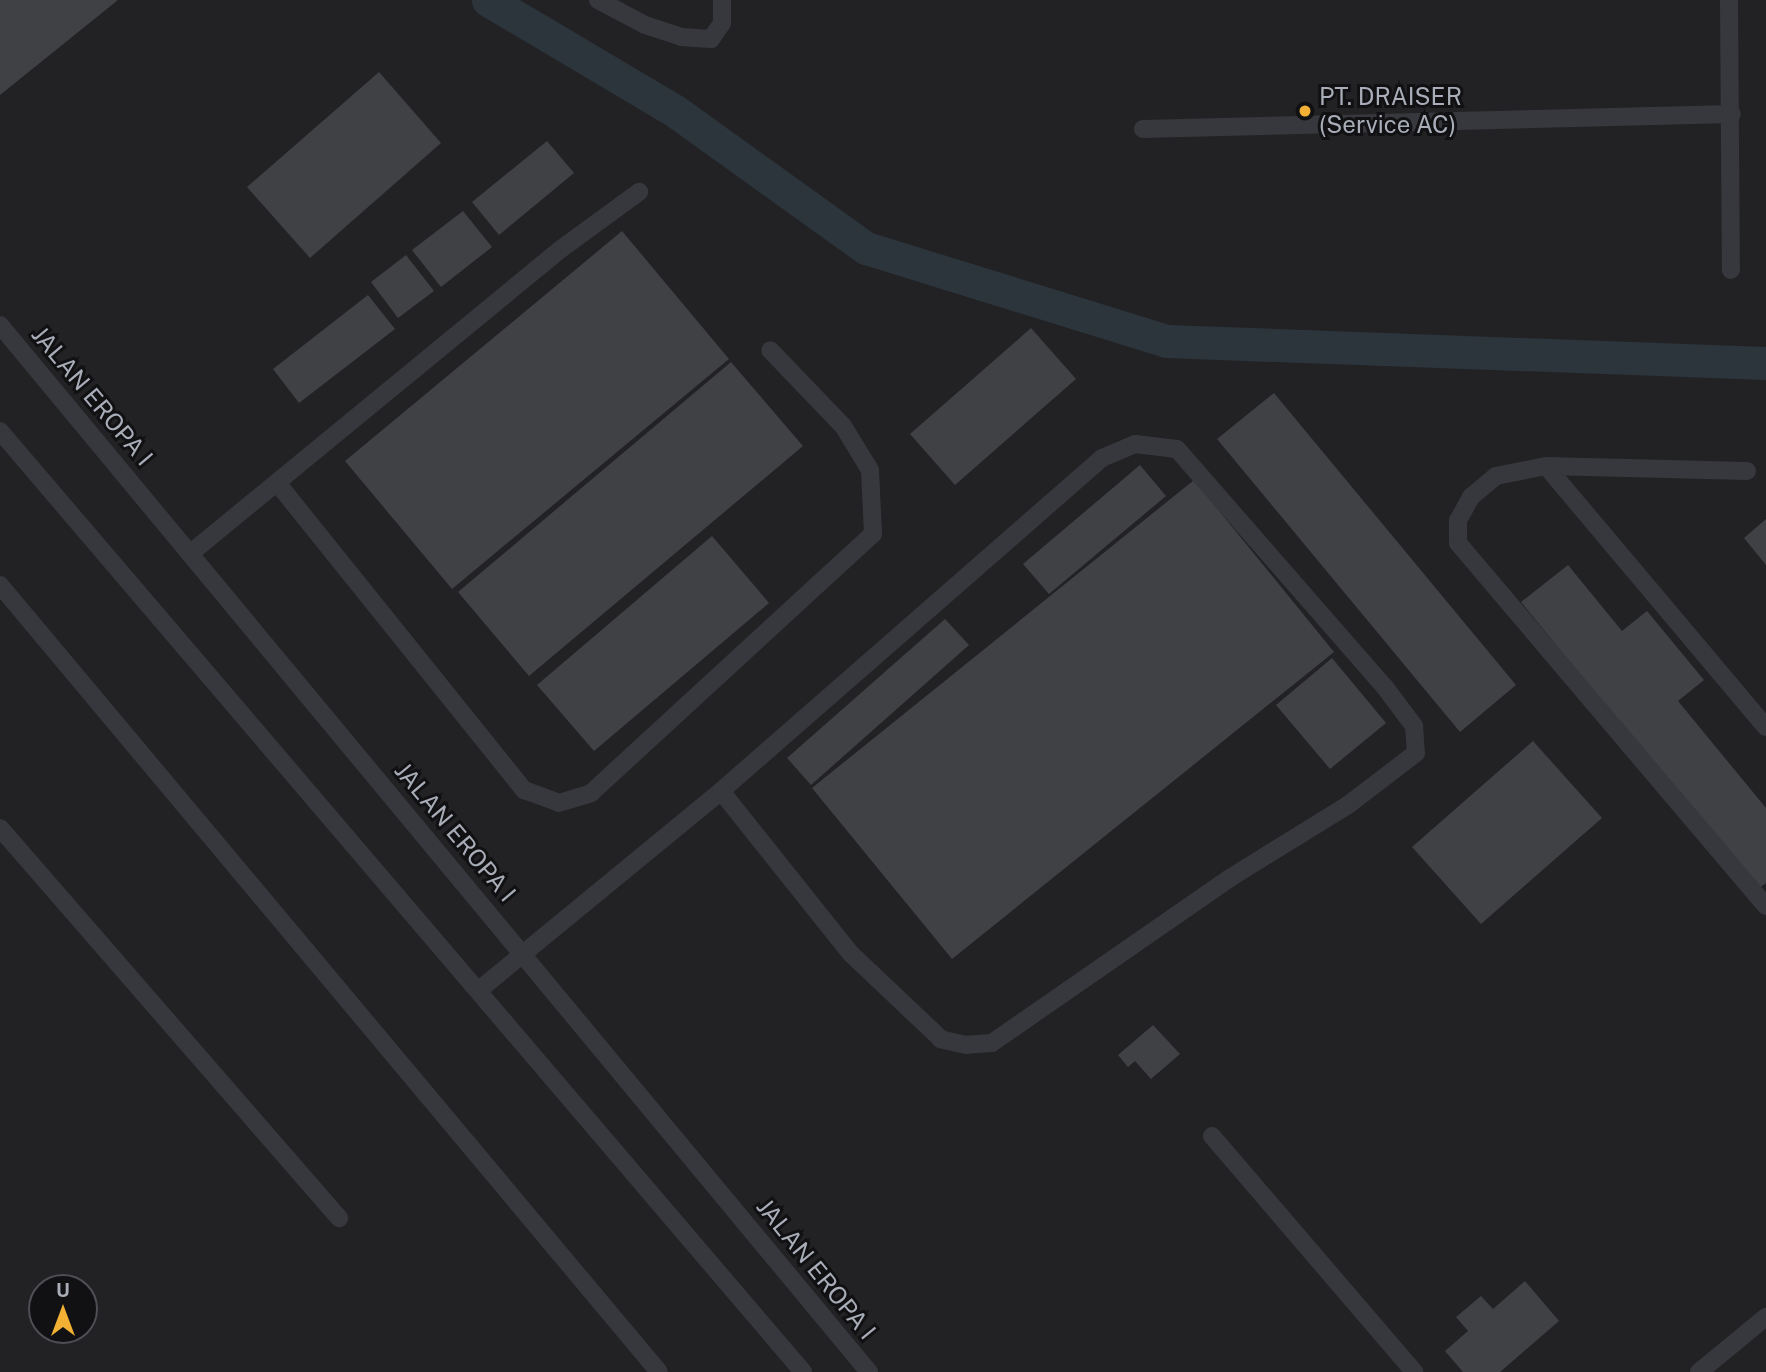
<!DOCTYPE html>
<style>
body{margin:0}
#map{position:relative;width:1766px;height:1372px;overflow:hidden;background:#161618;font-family:"Public Sans",sans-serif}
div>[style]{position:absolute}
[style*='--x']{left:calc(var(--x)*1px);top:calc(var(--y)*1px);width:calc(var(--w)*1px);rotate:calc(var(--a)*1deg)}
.built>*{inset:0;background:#222225}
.canal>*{height:33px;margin:-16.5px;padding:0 16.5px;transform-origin:16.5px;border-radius:16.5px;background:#2c353c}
.building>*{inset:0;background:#404145}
.lane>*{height:18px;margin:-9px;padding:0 9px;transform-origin:9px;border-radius:9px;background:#37383d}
.dots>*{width:19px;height:19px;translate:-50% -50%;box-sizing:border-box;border:4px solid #111113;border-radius:50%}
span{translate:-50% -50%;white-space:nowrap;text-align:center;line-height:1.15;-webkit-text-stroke:6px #111113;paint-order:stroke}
.poi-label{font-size:24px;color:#a8adb8}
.left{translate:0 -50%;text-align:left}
.street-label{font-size:24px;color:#a8adb8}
.north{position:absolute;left:28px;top:1274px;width:70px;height:70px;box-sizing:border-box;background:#111113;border:2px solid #4d4f55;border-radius:50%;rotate:0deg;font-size:19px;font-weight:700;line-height:28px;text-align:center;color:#a8adb8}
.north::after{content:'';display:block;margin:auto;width:24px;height:32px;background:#f2b134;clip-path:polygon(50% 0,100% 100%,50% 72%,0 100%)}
</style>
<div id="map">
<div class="built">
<i style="clip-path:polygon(evenodd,0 0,1766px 0,1766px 1372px,0 1372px,0 0,42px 1288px,84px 1288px,84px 1330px,42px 1330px,42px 1288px)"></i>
</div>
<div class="canal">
<i style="--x:488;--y:0;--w:217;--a:30.7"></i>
<i style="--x:675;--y:111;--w:235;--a:35.7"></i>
<i style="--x:866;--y:248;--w:314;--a:17.2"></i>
<i style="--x:1166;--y:341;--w:600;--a:2.1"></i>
</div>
<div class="building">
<i style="clip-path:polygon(0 0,118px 0,0 95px)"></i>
<i style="clip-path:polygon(379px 72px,441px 143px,310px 258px,247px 187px)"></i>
<i style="clip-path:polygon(547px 141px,574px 173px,499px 235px,472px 202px)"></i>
<i style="clip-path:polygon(463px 211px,492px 247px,441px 287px,412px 250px)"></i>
<i style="clip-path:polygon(622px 231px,729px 359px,452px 589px,345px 461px)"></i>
<i style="clip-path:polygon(406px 255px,434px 291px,398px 318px,371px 282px)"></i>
<i style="clip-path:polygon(368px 295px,395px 329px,299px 403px,273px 369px)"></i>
<i style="clip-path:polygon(1031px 328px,1076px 379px,955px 485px,910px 434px)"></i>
<i style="clip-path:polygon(731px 362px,803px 446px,529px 676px,458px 592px)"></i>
<i style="clip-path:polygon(1274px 393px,1516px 685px,1460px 732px,1217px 439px)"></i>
<i style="clip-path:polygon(1140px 465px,1166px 496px,1049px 594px,1023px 564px)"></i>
<i style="clip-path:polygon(1194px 480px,1334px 652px,952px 959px,812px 788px)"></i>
<i style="clip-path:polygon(1766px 519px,1766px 565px,1744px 538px)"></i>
<i style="clip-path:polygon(712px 536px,769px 603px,594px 751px,537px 685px)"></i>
<i style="clip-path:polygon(1568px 565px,1622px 631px,1647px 611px,1704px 680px,1678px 701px,1766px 808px,1766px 883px,1757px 890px,1521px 602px)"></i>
<i style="clip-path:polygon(945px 619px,969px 645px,811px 785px,787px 758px)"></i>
<i style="clip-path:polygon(1332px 658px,1386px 723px,1330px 769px,1276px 705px)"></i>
<i style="clip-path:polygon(1533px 741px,1602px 818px,1481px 924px,1412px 847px)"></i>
<i style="clip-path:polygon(1153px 1025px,1180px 1054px,1151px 1079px,1135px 1061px,1128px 1067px,1118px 1055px)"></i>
<i style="clip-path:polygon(1525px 1281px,1559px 1321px,1500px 1372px,1463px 1372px,1445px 1351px,1468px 1331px,1456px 1317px,1481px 1296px,1493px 1309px)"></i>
</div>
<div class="lane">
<i style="--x:598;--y:0;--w:53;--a:28"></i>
<i style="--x:645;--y:25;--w:38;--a:18"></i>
<i style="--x:681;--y:37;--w:30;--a:4"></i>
<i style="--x:711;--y:39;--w:19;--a:-55"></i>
<i style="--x:722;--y:23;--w:23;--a:-90"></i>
<i style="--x:1729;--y:0;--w:270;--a:89.6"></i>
<i style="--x:1143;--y:129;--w:589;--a:-1.46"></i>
<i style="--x:0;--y:325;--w:1361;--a:50.31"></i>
<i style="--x:0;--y:431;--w:1237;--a:49.52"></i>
<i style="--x:1546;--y:466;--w:341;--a:49.9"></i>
<i style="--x:1747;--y:471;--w:201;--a:-178.6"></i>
<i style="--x:1546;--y:466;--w:51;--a:168.7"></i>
<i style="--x:1496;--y:476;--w:33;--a:140"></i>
<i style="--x:1471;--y:497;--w:26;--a:119"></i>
<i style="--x:1458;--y:520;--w:23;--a:90"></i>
<i style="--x:1458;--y:543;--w:476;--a:49.7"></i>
<i style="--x:278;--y:484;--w:393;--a:51.2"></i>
<i style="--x:524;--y:790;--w:37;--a:20"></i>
<i style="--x:559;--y:803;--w:34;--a:-17"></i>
<i style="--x:591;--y:793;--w:383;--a:-42.6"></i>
<i style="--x:873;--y:534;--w:64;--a:-92.7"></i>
<i style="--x:870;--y:470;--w:52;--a:-121.5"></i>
<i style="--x:843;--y:426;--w:105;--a:-133.8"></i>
<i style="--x:192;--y:552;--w:477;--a:-39.4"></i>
<i style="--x:561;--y:249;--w:97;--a:-36.2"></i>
<i style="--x:0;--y:585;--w:1026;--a:50.06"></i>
<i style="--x:0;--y:828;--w:517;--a:49"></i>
<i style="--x:479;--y:990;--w:313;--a:-39.4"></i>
<i style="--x:721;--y:791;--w:506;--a:-41.15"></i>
<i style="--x:1102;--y:458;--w:36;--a:-23"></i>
<i style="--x:1135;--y:444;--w:42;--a:6.8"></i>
<i style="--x:1177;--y:449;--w:315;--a:48.9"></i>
<i style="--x:1384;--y:686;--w:50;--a:53.1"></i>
<i style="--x:1414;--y:726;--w:27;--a:86"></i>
<i style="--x:1416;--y:753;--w:86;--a:142.6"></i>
<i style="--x:1348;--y:805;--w:139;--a:148.3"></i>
<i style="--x:1230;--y:878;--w:290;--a:145.3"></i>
<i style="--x:992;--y:1043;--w:26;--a:176"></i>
<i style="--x:966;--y:1045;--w:26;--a:-167"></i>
<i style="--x:941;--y:1039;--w:124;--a:-136.6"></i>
<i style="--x:851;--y:954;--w:208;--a:-128.6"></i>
<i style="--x:1212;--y:1136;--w:311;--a:49.4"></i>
<i style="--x:1699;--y:1372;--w:87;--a:-39.4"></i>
</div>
<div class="dots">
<i style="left:1305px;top:111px;background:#f2b134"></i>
</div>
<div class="poi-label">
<span class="left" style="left:1319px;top:111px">PT. DRAISER<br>(Service AC)</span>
</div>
<div class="street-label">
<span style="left:92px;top:396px;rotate:50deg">JALAN EROPA I</span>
<span style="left:455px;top:832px;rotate:50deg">JALAN EROPA I</span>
<span style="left:816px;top:1269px;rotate:51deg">JALAN EROPA I</span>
</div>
<div class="north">U</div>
</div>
